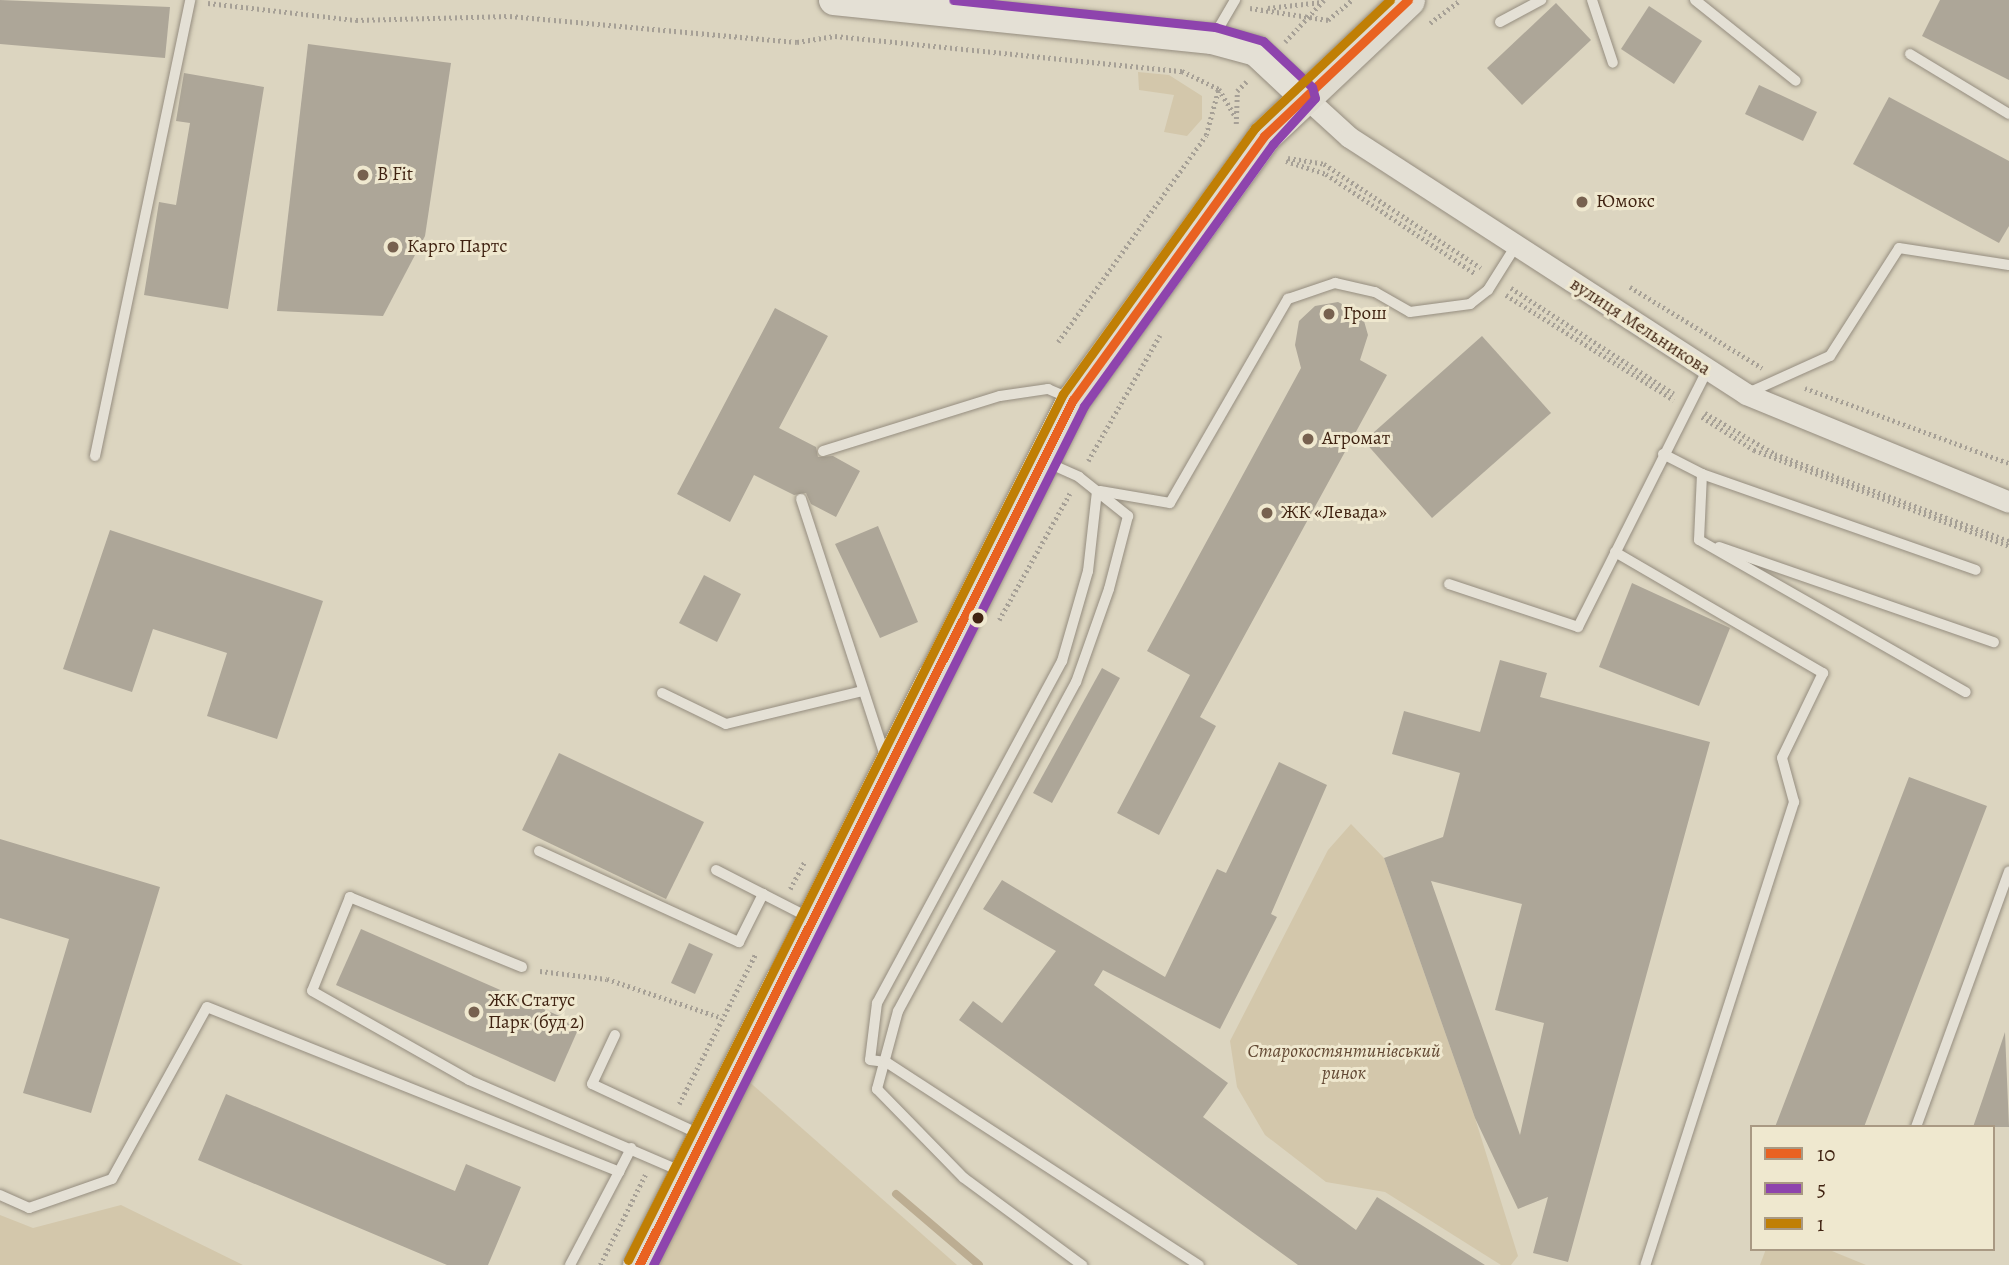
<!DOCTYPE html>
<meta charset="utf-8">
<style>
body{margin:0}
#map{position:relative;width:2009px;height:1265px;overflow:hidden;background:#dcd5c0;font-family:Alegreya,serif}
div>[style]{position:absolute}
[style*='--x']{left:calc(var(--x)*1px);top:calc(var(--y)*1px);width:calc(var(--w)*1px);rotate:calc(var(--a)*1deg)}
.green>*{inset:0;background:#d3c7ab}
.stream>*{height:8px;margin:-4px;padding:0 4px;transform-origin:4px;border-radius:4px;background:#bcad92}
.building>*{inset:0;background:#ada698}
.path>*{height:4.5px;margin-top:-2.25px;transform-origin:0;background:repeating-linear-gradient(90deg,#a6a096 0 2px,transparent 0 5.5px)}
.roads{filter:drop-shadow(0 0 2px #958d7f) drop-shadow(0 0 2px #958d7f)}
.lane>*{height:10px;margin:-5px;padding:0 5px;transform-origin:5px;border-radius:5px;background:#e4e0d5}
.street>*{height:21px;margin:-10.5px;padding:0 10.5px;transform-origin:10.5px;border-radius:10.5px;background:#e4e0d5}
.secondary>*{height:30px;margin:-15px;padding:0 15px;transform-origin:15px;border-radius:15px;background:#e4e0d5}
.primary>*{height:33px;margin:-16.5px;padding:0 16.5px;transform-origin:16.5px;border-radius:16.5px;background:#dfdbcf}
.bus-1>*{height:9px;margin:-4.5px;padding:0 4.5px;transform-origin:4.5px;border-radius:4.5px;background:#e96221}
.bus-2>*{height:9px;margin:-4.5px;padding:0 4.5px;transform-origin:4.5px;border-radius:4.5px;background:#8e44ad}
.bus-3>*{height:9px;margin:-4.5px;padding:0 4.5px;transform-origin:4.5px;border-radius:4.5px;background:#c07f05}
.dots>*{width:19px;height:19px;translate:-50% -50%;box-sizing:border-box;border:4px solid #efe8cf;border-radius:50%}
span{translate:-50% -50%;white-space:nowrap;text-align:center;line-height:1.15;-webkit-text-stroke:6px #efe8cf;paint-order:stroke}
.poi-label{font-size:19px;color:#402312}
.left{translate:0 -50%;text-align:left}
.street-label{font-size:19px;color:#402312}
.park-label{font-size:19px;color:#634934;font-style:italic}
.legend{position:absolute;left:1750px;top:1125px;width:245px;height:126px;box-sizing:border-box;background:#efe8cf;border:2px solid #a99983;margin:0;padding:9px 12px;list-style:none;font-size:21px;color:#402312}
.legend li{display:flex;align-items:center;gap:14px;height:35px}
.legend b{width:35px;border:2px solid #a99983}
</style>
<div id="map">
<div class="green">
<i style="clip-path:polygon(1138px 72px,1169px 75px,1202px 96px,1202px 119px,1187px 136px,1164px 132px,1174px 95px,1139px 90px)"></i>
<i style="clip-path:polygon(1351px 824px,1384px 858px,1475px 1118px,1518px 1256px,1511px 1265px,1501px 1265px,1385px 1192px,1326px 1182px,1265px 1135px,1237px 1087px,1230px 1041px,1328px 850px)"></i>
<i style="clip-path:polygon(746px 1079px,957px 1265px,654px 1265px)"></i>
<i style="clip-path:polygon(121px 1205px,243px 1265px,0 1265px,0 1215px,33px 1228px)"></i>
<i style="clip-path:polygon(1766px 1249px,1827px 1249px,1866px 1265px,1760px 1265px)"></i>
</div>
<div class="stream">
<i style="--x:896;--y:1194;--w:109;--a:40.5"></i>
</div>
<div class="building">
<i style="clip-path:polygon(0 0,170px 7px,165px 58px,0 44px)"></i>
<i style="clip-path:polygon(1940px 0,2009px 0,2009px 80px,1922px 36px)"></i>
<i style="clip-path:polygon(1556px 3px,1591px 40px,1522px 105px,1487px 68px)"></i>
<i style="clip-path:polygon(1649px 6px,1702px 41px,1674px 84px,1621px 49px)"></i>
<i style="clip-path:polygon(308px 44px,451px 63px,425px 236px,383px 316px,277px 311px)"></i>
<i style="clip-path:polygon(184px 73px,264px 87px,228px 309px,144px 295px,159px 202px,176px 205px,190px 123px,176px 121px)"></i>
<i style="clip-path:polygon(1759px 85px,1817px 112px,1803px 141px,1745px 114px)"></i>
<i style="clip-path:polygon(1889px 97px,2009px 161px,2009px 226px,1999px 243px,1853px 164px)"></i>
<i style="clip-path:polygon(1338px 302px,1362px 314px,1368px 335px,1360px 360px,1387px 375px,1200px 717px,1216px 726px,1159px 835px,1117px 813px,1190px 675px,1147px 651px,1301px 368px,1295px 345px,1299px 321px,1315px 306px)"></i>
<i style="clip-path:polygon(775px 308px,828px 336px,779px 428px,816px 447px,818px 457px,833px 456px,860px 471px,836px 517px,811px 504px,806px 493px,794px 495px,754px 475px,730px 522px,677px 494px)"></i>
<i style="clip-path:polygon(1482px 336px,1551px 413px,1432px 518px,1364px 441px)"></i>
<i style="clip-path:polygon(878px 526px,918px 622px,880px 638px,835px 544px)"></i>
<i style="clip-path:polygon(110px 530px,323px 601px,277px 739px,207px 716px,227px 653px,153px 629px,132px 692px,63px 669px)"></i>
<i style="clip-path:polygon(704px 575px,741px 594px,717px 642px,679px 623px)"></i>
<i style="clip-path:polygon(1632px 583px,1730px 628px,1699px 706px,1599px 667px)"></i>
<i style="clip-path:polygon(evenodd,1500px 660px,1547px 673px,1540px 697px,1710px 742px,1568px 1262px,1533px 1253px,1548px 1197px,1518px 1209px,1475px 1118px,1384px 858px,1443px 837px,1460px 773px,1392px 754px,1404px 711px,1480px 732px,1500px 660px,1431px 881px,1522px 904px,1495px 1010px,1544px 1023px,1520px 1135px,1431px 881px)"></i>
<i style="clip-path:polygon(1102px 668px,1120px 678px,1052px 803px,1033px 793px)"></i>
<i style="clip-path:polygon(559px 753px,704px 822px,666px 899px,522px 830px)"></i>
<i style="clip-path:polygon(1279px 762px,1327px 785px,1271px 914px,1277px 917px,1220px 1029px,1103px 970px,1094px 985px,1228px 1083px,1203px 1117px,1356px 1230px,1377px 1197px,1485px 1265px,1298px 1265px,959px 1020px,973px 1001px,1002px 1023px,1056px 951px,983px 909px,1002px 880px,1165px 977px,1217px 869px,1226px 873px)"></i>
<i style="clip-path:polygon(1909px 777px,1987px 806px,1936px 939px,1864px 1127px,1775px 1127px)"></i>
<i style="clip-path:polygon(0 839px,160px 887px,91px 1113px,23px 1093px,69px 939px,0 918px)"></i>
<i style="clip-path:polygon(361px 929px,580px 1025px,555px 1082px,336px 985px)"></i>
<i style="clip-path:polygon(689px 943px,713px 954px,695px 994px,671px 983px)"></i>
<i style="clip-path:polygon(2005px 1032px,2009px 1127px,1973px 1127px,1983px 1098px)"></i>
<i style="clip-path:polygon(226px 1094px,455px 1191px,466px 1164px,521px 1187px,488px 1265px,447px 1265px,198px 1160px)"></i>
</div>
<div class="path">
<i style="--x:208;--y:3;--w:149;--a:6.6"></i>
<i style="--x:356;--y:20;--w:154;--a:-1.5"></i>
<i style="--x:510;--y:16;--w:288;--a:5.2"></i>
<i style="--x:797;--y:42;--w:38;--a:-9"></i>
<i style="--x:835;--y:36;--w:349;--a:5.8"></i>
<i style="--x:1182;--y:71;--w:41;--a:25.9"></i>
<i style="--x:1219;--y:89;--w:33;--a:59"></i>
<i style="--x:1250;--y:8;--w:79;--a:8.7"></i>
<i style="--x:1328;--y:20;--w:31;--a:-40"></i>
<i style="--x:1268;--y:8;--w:54;--a:-6.3"></i>
<i style="--x:1430;--y:23;--w:38;--a:-37"></i>
<i style="--x:1285;--y:42;--w:57;--a:-47.1"></i>
<i style="--x:1236;--y:124;--w:33;--a:-88"></i>
<i style="--x:1237;--y:91;--w:14;--a:-45"></i>
<i style="--x:1288;--y:158;--w:36;--a:9"></i>
<i style="--x:1324;--y:164;--w:188;--a:33.5"></i>
<i style="--x:1286;--y:161;--w:42;--a:18"></i>
<i style="--x:1326;--y:174;--w:180;--a:33.7"></i>
<i style="--x:1630;--y:287;--w:155;--a:31.5"></i>
<i style="--x:1511;--y:288;--w:194;--a:33"></i>
<i style="--x:1506;--y:295;--w:198;--a:32"></i>
<i style="--x:1058;--y:342;--w:254;--a:-54.4"></i>
<i style="--x:1206;--y:135;--w:46;--a:-74.7"></i>
<i style="--x:1805;--y:388;--w:217;--a:20.2"></i>
<i style="--x:1705;--y:413;--w:81;--a:30.4"></i>
<i style="--x:1775;--y:454;--w:250;--a:20.4"></i>
<i style="--x:1702;--y:417;--w:62;--a:32.4"></i>
<i style="--x:1754;--y:450;--w:272;--a:20.6"></i>
<i style="--x:1088;--y:461;--w:145;--a:-60.3"></i>
<i style="--x:999;--y:620;--w:145;--a:-60.8"></i>
<i style="--x:790;--y:889;--w:30;--a:-62"></i>
<i style="--x:540;--y:971;--w:67;--a:6.8"></i>
<i style="--x:607;--y:979;--w:121;--a:18.7"></i>
<i style="--x:679;--y:1104;--w:169;--a:-63"></i>
<i style="--x:600;--y:1265;--w:101;--a:-63.4"></i>
</div>
<div class="roads">
<div class="lane">
<i style="--x:1592;--y:0;--w:66;--a:71.6"></i>
<i style="--x:1695;--y:0;--w:129;--a:38.7"></i>
<i style="--x:1500;--y:22;--w:47;--a:-28.2"></i>
<i style="--x:1214;--y:36;--w:42;--a:-59.7"></i>
<i style="--x:1910;--y:54;--w:116;--a:31.2"></i>
<i style="--x:1748;--y:393;--w:90;--a:-24.3"></i>
<i style="--x:1830;--y:356;--w:128;--a:-57.4"></i>
<i style="--x:1899;--y:248;--w:111;--a:8.8"></i>
<i style="--x:823;--y:451;--w:185;--a:-17.3"></i>
<i style="--x:1000;--y:396;--w:49;--a:-8.3"></i>
<i style="--x:1048;--y:389;--w:25;--a:23"></i>
<i style="--x:1663;--y:454;--w:44;--a:27.1"></i>
<i style="--x:1702;--y:474;--w:66;--a:92.6"></i>
<i style="--x:1699;--y:540;--w:307;--a:29.7"></i>
<i style="--x:95;--y:456;--w:466;--a:-78.2"></i>
<i style="--x:1046;--y:462;--w:36;--a:24"></i>
<i style="--x:1079;--y:477;--w:63;--a:38.5"></i>
<i style="--x:1128;--y:516;--w:75;--a:104.6"></i>
<i style="--x:1109;--y:589;--w:99;--a:109.5"></i>
<i style="--x:1076;--y:682;--w:374;--a:118.4"></i>
<i style="--x:898;--y:1011;--w:81;--a:105.1"></i>
<i style="--x:877;--y:1089;--w:124;--a:45.7"></i>
<i style="--x:964;--y:1178;--w:147;--a:36.4"></i>
<i style="--x:1702;--y:474;--w:290;--a:19.3"></i>
<i style="--x:1097;--y:491;--w:81;--a:96.4"></i>
<i style="--x:1088;--y:571;--w:94;--a:106.1"></i>
<i style="--x:1062;--y:661;--w:389;--a:118.4"></i>
<i style="--x:877;--y:1003;--w:57;--a:97"></i>
<i style="--x:870;--y:1060;--w:16;--a:7"></i>
<i style="--x:886;--y:1062;--w:373;--a:33"></i>
<i style="--x:1100;--y:491;--w:71;--a:9.7"></i>
<i style="--x:1170;--y:503;--w:236;--a:-60"></i>
<i style="--x:1288;--y:299;--w:50;--a:-18.8"></i>
<i style="--x:1335;--y:283;--w:41;--a:12.7"></i>
<i style="--x:1375;--y:292;--w:40;--a:29.7"></i>
<i style="--x:1410;--y:312;--w:61;--a:-7.6"></i>
<i style="--x:1470;--y:304;--w:23;--a:-38"></i>
<i style="--x:1488;--y:290;--w:51;--a:-57.9"></i>
<i style="--x:801;--y:499;--w:274;--a:71.9"></i>
<i style="--x:1719;--y:547;--w:291;--a:19.1"></i>
<i style="--x:1615;--y:552;--w:241;--a:30.2"></i>
<i style="--x:1823;--y:673;--w:94;--a:115.8"></i>
<i style="--x:1782;--y:758;--w:46;--a:74.7"></i>
<i style="--x:1794;--y:802;--w:486;--a:107.8"></i>
<i style="--x:1449;--y:584;--w:136;--a:18.4"></i>
<i style="--x:1578;--y:627;--w:287;--a:-63.3"></i>
<i style="--x:662;--y:693;--w:71;--a:25.8"></i>
<i style="--x:726;--y:724;--w:140;--a:-13.6"></i>
<i style="--x:539;--y:851;--w:220;--a:24.5"></i>
<i style="--x:739;--y:942;--w:54;--a:-63.4"></i>
<i style="--x:716;--y:870;--w:103;--a:27.1"></i>
<i style="--x:522;--y:967;--w:186;--a:-157.9"></i>
<i style="--x:350;--y:897;--w:101;--a:112"></i>
<i style="--x:312;--y:991;--w:180;--a:29.5"></i>
<i style="--x:469;--y:1080;--w:233;--a:23.3"></i>
<i style="--x:615;--y:1035;--w:54;--a:115.1"></i>
<i style="--x:592;--y:1084;--w:118;--a:25"></i>
<i style="--x:1916;--y:1127;--w:272;--a:-70"></i>
<i style="--x:0;--y:1195;--w:32;--a:24"></i>
<i style="--x:29;--y:1208;--w:88;--a:-19.3"></i>
<i style="--x:112;--y:1179;--w:196;--a:-61.1"></i>
<i style="--x:207;--y:1007;--w:444;--a:21.8"></i>
<i style="--x:619;--y:1172;--w:27;--a:-63"></i>
<i style="--x:570;--y:1265;--w:105;--a:-62.2"></i>
</div>
<div class="street">
<i style="--x:1303;--y:95;--w:62;--a:42.4"></i>
<i style="--x:1349;--y:137;--w:473;--a:32.9"></i>
<i style="--x:1746;--y:394;--w:284;--a:22.3"></i>
</div>
<div class="secondary">
<i style="--x:834;--y:0;--w:380;--a:5.9"></i>
<i style="--x:1212;--y:39;--w:46;--a:15.3"></i>
<i style="--x:1256;--y:51;--w:64;--a:43.1"></i>
</div>
<div class="primary">
<i style="--x:639;--y:1265;--w:968;--a:-63.36"></i>
<i style="--x:1073;--y:400;--w:326;--a:-54.1"></i>
<i style="--x:1264;--y:136;--w:198;--a:-43.4"></i>
</div>
</div>
<div class="bus-1">
<i style="--x:639;--y:1265;--w:968;--a:-63.36"></i>
<i style="--x:1073;--y:400;--w:326;--a:-54.1"></i>
<i style="--x:1264;--y:136;--w:198;--a:-43.4"></i>
</div>
<div class="bus-2">
<i style="--x:653;--y:1265;--w:961;--a:-63.35"></i>
<i style="--x:1084;--y:406;--w:323;--a:-54.2"></i>
<i style="--x:1273;--y:144;--w:62;--a:-47.6"></i>
<i style="--x:1315;--y:98;--w:11;--a:-105"></i>
<i style="--x:1312;--y:87;--w:67;--a:-136.8"></i>
<i style="--x:1263;--y:41;--w:50;--a:-163.7"></i>
<i style="--x:1215;--y:27;--w:263;--a:-174.1"></i>
</div>
<div class="bus-3">
<i style="--x:628;--y:1260;--w:969;--a:-63.33"></i>
<i style="--x:1063;--y:394;--w:328;--a:-54.2"></i>
<i style="--x:1255;--y:128;--w:186;--a:-43.5"></i>
</div>
<div class="dots">
<i style="left:363px;top:175px;background:#77614f"></i>
<i style="left:1582px;top:202px;background:#77614f"></i>
<i style="left:393px;top:247px;background:#77614f"></i>
<i style="left:1329px;top:314px;background:#77614f"></i>
<i style="left:1308px;top:439px;background:#77614f"></i>
<i style="left:1267px;top:513px;background:#77614f"></i>
<i style="left:978px;top:618px;background:#402312"></i>
<i style="left:474px;top:1012px;background:#77614f"></i>
</div>
<div class="poi-label">
<span class="left" style="left:377px;top:175px">B Fit</span>
<span class="left" style="left:1596px;top:202px">Юмокс</span>
<span class="left" style="left:407px;top:247px">Карго Партс</span>
<span class="left" style="left:1343px;top:314px">Грош</span>
<span class="left" style="left:1322px;top:439px">Агромат</span>
<span class="left" style="left:1281px;top:513px">ЖК «Левада»</span>
<span class="left" style="left:488px;top:1012px">ЖК Статус<br>Парк (буд 2)</span>
</div>
<div class="street-label">
<span style="left:1640px;top:327px;rotate:33deg">вулиця Мельникова</span>
</div>
<div class="park-label">
<span style="left:1344px;top:1063px">Старокостянтинівський<br>ринок</span>
</div>
<ul class="legend">
<li><b style="height:9px;background:#e96221"></b>10</li>
<li><b style="height:9px;background:#8e44ad"></b>5</li>
<li><b style="height:9px;background:#c07f05"></b>1</li>
</ul>
</div>
